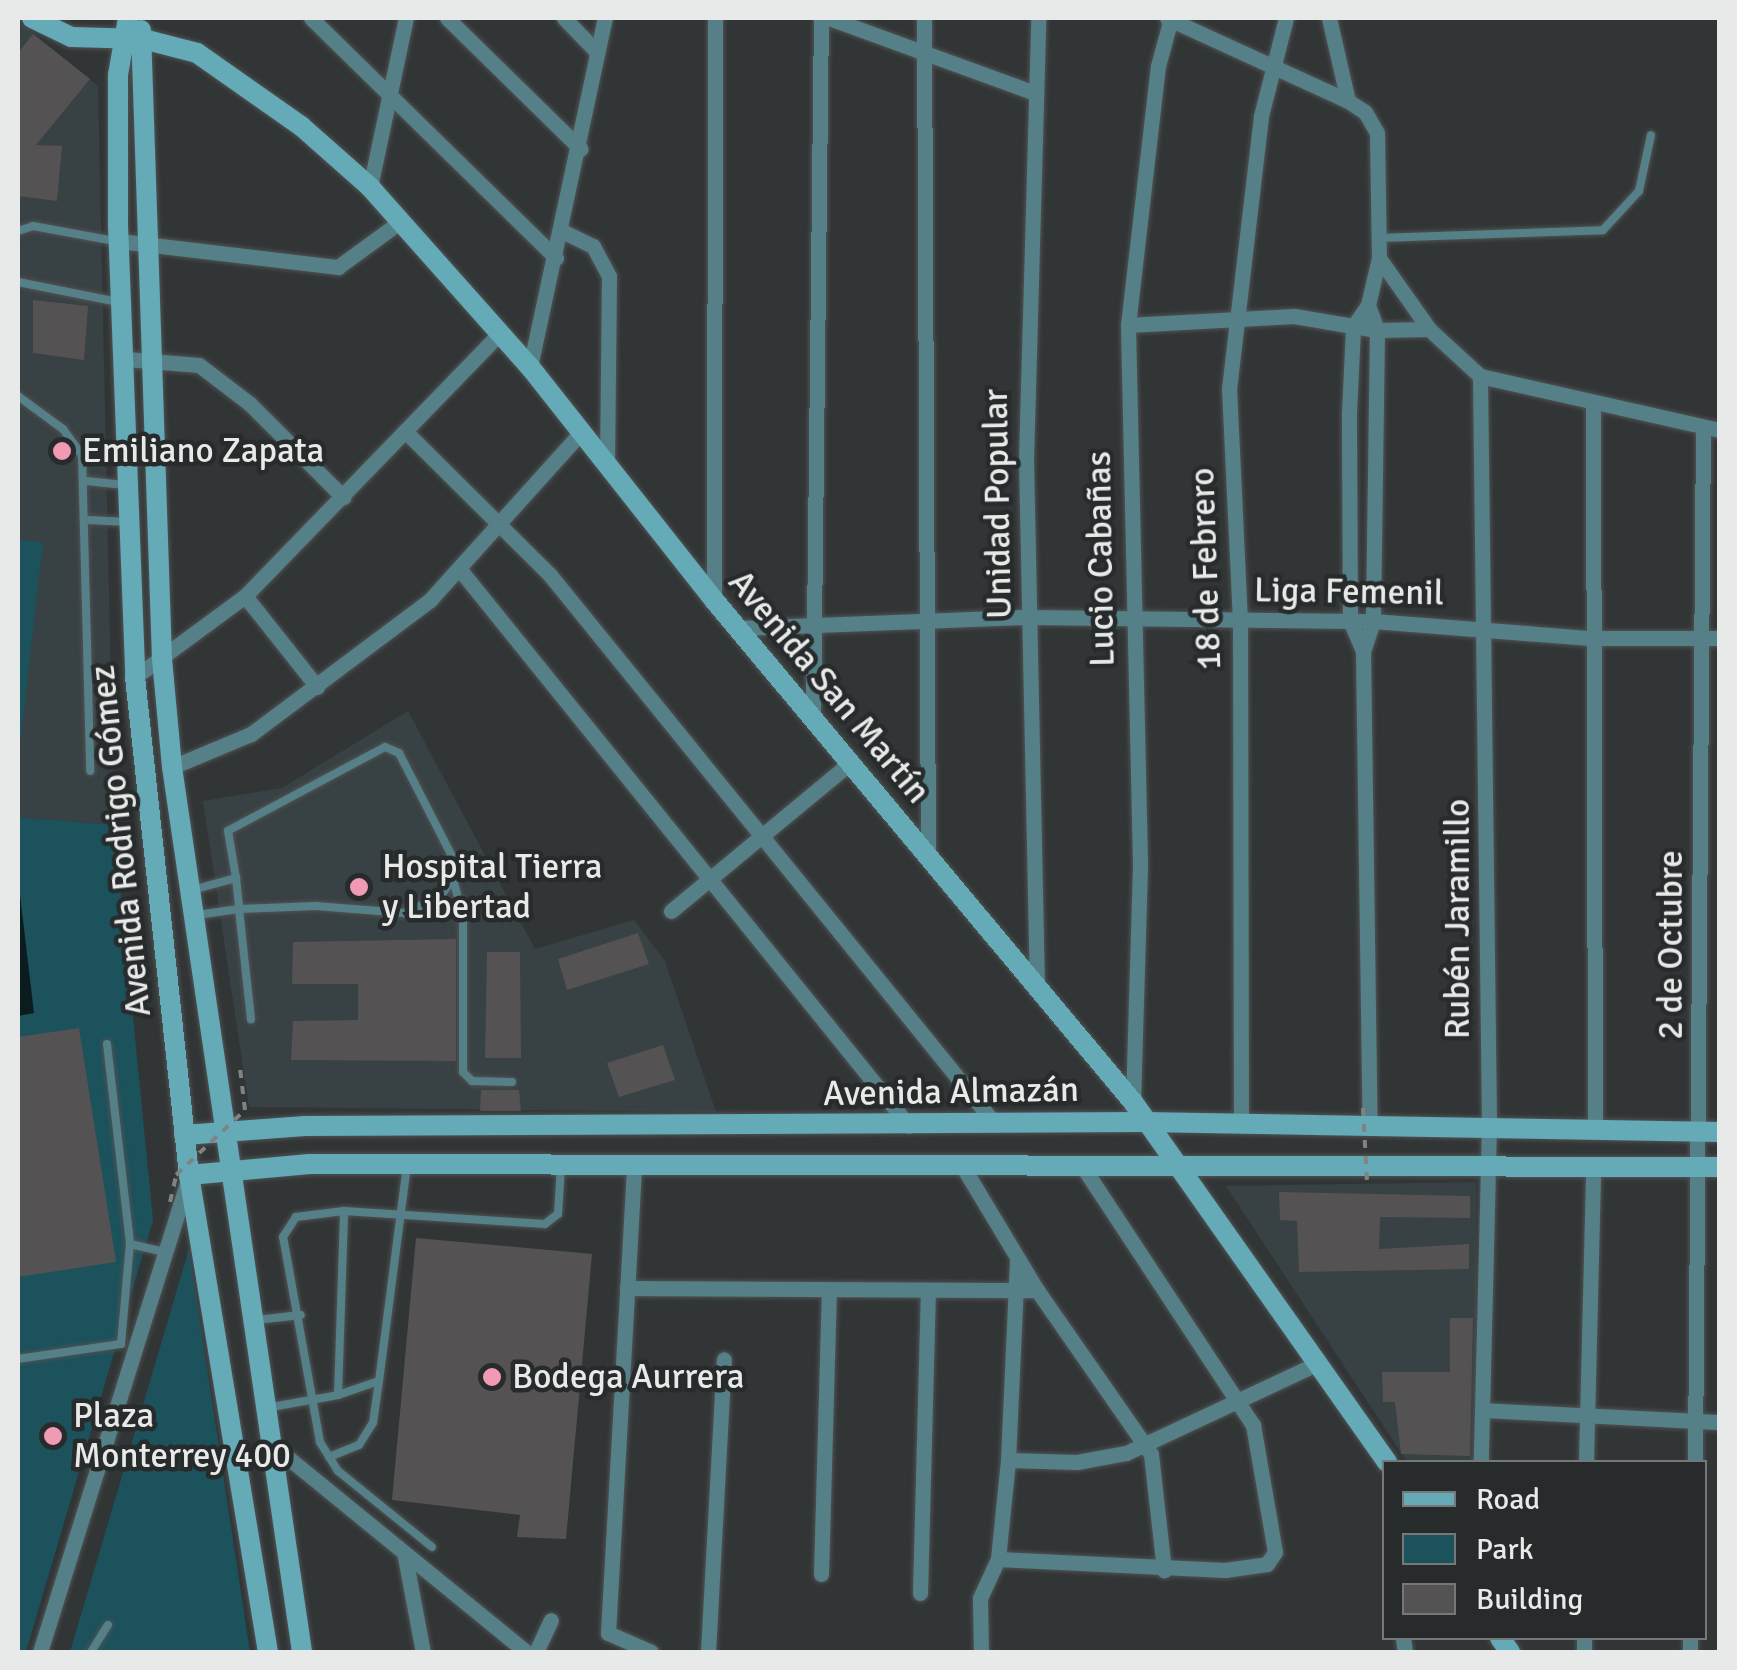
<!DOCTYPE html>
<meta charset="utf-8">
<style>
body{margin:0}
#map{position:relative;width:1737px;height:1670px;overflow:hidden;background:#323536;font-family:Signika,sans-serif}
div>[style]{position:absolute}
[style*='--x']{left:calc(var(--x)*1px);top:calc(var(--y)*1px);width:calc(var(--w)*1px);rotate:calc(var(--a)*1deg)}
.built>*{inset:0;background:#384143}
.green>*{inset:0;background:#1b525c}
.water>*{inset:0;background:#0c1c1e}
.building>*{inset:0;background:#555253}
.roads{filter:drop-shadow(0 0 2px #4f5253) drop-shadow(0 0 2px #4f5253)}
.lane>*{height:8px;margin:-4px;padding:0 4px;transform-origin:4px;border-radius:4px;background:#558088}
.street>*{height:15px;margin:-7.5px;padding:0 7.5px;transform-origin:7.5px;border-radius:7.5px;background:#558088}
.secondary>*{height:20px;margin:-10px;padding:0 10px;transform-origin:10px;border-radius:10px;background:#64aab7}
.path-bridge>*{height:4px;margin-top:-2px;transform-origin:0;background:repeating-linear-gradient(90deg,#808383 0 8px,transparent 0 16px)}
.dots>*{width:28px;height:28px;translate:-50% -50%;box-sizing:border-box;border:5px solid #282b2c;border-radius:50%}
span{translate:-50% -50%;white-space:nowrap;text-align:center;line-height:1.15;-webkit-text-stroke:9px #282b2c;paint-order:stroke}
.poi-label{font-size:35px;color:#e8eaea}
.left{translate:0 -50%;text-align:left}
.street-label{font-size:35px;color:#e8eaea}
.frame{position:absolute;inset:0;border:20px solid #e8eaea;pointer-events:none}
.legend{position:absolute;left:1382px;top:1460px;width:325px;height:180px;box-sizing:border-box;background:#282b2c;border:2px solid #757778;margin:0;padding:12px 18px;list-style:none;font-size:30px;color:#e8eaea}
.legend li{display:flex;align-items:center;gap:20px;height:50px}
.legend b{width:50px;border:2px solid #757778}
</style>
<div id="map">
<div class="built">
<i style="clip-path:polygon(18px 21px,98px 86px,114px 825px,18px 817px)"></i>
<i style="clip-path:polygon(408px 711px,535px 949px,634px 920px,665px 961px,716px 1112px,249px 1107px,203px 801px,282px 788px)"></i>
<i style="clip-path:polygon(1476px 1182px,1476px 1462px,1407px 1462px,1226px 1186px)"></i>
</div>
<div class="green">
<i style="clip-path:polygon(18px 540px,43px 542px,18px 763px)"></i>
<i style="clip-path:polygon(18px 817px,114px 825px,153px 1220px,26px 1652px,18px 1652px)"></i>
<i style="clip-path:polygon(189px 1249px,250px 1652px,70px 1652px)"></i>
</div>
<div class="water">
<i style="clip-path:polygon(18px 878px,34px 1013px,18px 1016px)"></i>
</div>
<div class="building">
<i style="clip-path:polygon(33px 34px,90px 79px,36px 145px,62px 146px,57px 201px,18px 196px,18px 53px)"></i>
<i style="clip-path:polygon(33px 300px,88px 306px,84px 360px,33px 353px)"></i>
<i style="clip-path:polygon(638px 933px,649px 964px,567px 990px,558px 959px)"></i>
<i style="clip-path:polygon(456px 939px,456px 1061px,291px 1060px,293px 1021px,358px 1020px,358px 984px,292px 984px,293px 942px)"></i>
<i style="clip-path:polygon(487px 952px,520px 952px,521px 1058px,485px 1058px)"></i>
<i style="clip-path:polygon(79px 1028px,116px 1262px,18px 1277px,18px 1037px)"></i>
<i style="clip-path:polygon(663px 1045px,675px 1080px,619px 1097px,607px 1063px)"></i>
<i style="clip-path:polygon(481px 1090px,519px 1090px,521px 1111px,480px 1111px)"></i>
<i style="clip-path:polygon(1279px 1192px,1470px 1196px,1470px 1218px,1380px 1217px,1379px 1249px,1469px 1244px,1469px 1269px,1299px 1272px,1297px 1221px,1280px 1220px)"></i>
<i style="clip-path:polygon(416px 1238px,592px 1254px,566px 1539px,517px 1537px,520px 1515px,392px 1500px)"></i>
<i style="clip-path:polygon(1450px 1318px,1473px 1318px,1470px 1456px,1401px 1454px,1395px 1402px,1383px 1402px,1382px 1372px,1450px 1372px)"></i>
</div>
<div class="roads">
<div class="lane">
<i style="--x:18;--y:231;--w:16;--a:-18"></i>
<i style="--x:33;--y:226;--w:83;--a:10.4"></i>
<i style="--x:1379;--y:238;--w:224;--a:-2"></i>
<i style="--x:1603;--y:230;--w:53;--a:-47.3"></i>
<i style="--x:1639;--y:191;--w:57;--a:-77.9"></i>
<i style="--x:18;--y:282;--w:102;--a:11.3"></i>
<i style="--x:18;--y:396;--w:56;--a:36.3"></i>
<i style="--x:63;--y:429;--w:32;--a:54"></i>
<i style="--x:82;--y:455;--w:316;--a:88.5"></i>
<i style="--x:86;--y:481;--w:39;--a:6"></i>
<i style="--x:88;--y:520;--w:41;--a:2.8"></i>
<i style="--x:453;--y:879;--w:39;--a:75"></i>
<i style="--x:463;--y:917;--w:155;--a:90"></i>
<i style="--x:463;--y:1072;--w:13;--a:45"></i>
<i style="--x:472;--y:1081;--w:40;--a:1.4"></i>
<i style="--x:192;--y:890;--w:46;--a:-15.3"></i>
<i style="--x:197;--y:915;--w:42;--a:-8.1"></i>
<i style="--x:239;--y:909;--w:77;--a:-2.2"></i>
<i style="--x:316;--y:906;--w:88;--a:4.5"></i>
<i style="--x:404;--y:913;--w:39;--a:-24"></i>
<i style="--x:440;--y:897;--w:22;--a:-54"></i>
<i style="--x:453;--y:879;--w:21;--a:-90"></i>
<i style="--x:453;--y:858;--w:118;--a:-117.2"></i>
<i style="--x:399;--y:753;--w:15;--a:-157"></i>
<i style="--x:385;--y:747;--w:178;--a:151.9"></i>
<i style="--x:228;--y:831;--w:48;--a:80.3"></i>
<i style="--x:236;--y:878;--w:31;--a:84"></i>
<i style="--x:239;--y:909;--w:111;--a:83.8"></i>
<i style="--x:107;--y:1044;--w:201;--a:83.4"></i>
<i style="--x:130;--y:1244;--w:36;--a:13"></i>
<i style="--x:256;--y:1320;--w:45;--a:-6.3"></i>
<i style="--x:18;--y:1359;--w:104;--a:-8.3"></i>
<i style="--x:121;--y:1344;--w:100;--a:-84.9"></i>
<i style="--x:338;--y:1395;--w:43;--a:-18.9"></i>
<i style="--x:379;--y:1381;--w:218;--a:-82.6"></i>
<i style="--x:266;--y:1408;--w:73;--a:-10.2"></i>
<i style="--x:338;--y:1395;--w:184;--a:-88.1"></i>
<i style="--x:329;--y:1457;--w:32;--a:-22"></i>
<i style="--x:359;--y:1445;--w:26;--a:-58"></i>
<i style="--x:373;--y:1423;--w:42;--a:-81.9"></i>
<i style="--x:432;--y:1547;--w:121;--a:-141"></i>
<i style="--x:338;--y:1471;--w:34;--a:-122"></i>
<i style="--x:320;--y:1442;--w:208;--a:-100.2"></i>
<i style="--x:283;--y:1237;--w:24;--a:-57"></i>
<i style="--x:296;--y:1217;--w:48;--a:-7.1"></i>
<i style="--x:344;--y:1211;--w:201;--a:3.7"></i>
<i style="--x:545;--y:1224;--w:16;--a:-38"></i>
<i style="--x:558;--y:1214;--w:48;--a:-86.4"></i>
<i style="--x:91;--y:1652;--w:32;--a:-58"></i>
</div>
<div class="street">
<i style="--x:311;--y:18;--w:343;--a:44.4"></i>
<i style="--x:447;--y:18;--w:187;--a:44.4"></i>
<i style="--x:564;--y:18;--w:47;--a:45.9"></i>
<i style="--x:829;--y:18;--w:219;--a:20"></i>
<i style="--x:924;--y:18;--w:840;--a:89.73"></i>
<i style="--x:1167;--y:18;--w:199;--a:24.6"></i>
<i style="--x:1348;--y:101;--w:20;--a:33"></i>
<i style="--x:1365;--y:112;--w:24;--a:60"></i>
<i style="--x:1377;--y:133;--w:125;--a:89.1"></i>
<i style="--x:1379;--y:258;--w:48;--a:103.2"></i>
<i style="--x:1368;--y:305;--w:27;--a:70"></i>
<i style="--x:1377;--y:330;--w:291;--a:90.8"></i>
<i style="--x:1373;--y:621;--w:32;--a:108"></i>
<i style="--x:1363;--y:651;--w:473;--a:89.2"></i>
<i style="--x:1329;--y:18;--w:85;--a:77.1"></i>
<i style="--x:370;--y:187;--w:173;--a:-78"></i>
<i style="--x:562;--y:231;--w:34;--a:26"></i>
<i style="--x:593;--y:246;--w:34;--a:62"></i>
<i style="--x:609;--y:276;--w:187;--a:90.6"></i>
<i style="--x:119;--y:241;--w:221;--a:6.8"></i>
<i style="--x:338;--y:267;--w:78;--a:-36.1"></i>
<i style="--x:1379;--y:258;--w:87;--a:54.8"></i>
<i style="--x:1429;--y:329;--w:69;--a:42.7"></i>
<i style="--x:1480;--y:376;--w:246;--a:12.7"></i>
<i style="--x:1128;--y:325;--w:166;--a:-3.1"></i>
<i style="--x:1294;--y:316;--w:84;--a:9.6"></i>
<i style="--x:1377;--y:330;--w:52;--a:-1.1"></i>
<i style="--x:126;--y:359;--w:73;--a:4.7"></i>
<i style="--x:199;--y:365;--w:64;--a:37.4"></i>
<i style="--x:250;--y:404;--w:132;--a:45"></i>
<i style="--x:530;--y:367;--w:357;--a:-77.9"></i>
<i style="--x:1480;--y:376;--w:749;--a:89.31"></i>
<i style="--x:1489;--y:1125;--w:337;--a:91.4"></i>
<i style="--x:1593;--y:405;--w:722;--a:89.84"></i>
<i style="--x:405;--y:431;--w:204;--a:44.8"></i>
<i style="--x:550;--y:575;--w:708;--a:50.96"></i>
<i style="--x:461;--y:571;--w:713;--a:51.09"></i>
<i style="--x:245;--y:596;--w:116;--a:51.6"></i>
<i style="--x:714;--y:600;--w:582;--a:-89.9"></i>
<i style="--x:738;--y:628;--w:292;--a:-2.2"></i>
<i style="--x:1030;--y:617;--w:343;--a:0.7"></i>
<i style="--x:1373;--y:621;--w:218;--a:4.5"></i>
<i style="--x:1590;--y:638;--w:130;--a:0"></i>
<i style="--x:1363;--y:651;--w:33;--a:-113"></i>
<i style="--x:1350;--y:621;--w:208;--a:-90.3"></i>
<i style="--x:1349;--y:413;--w:86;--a:-87.3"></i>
<i style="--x:1353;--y:327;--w:27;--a:-56"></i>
<i style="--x:135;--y:677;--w:137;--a:-36.4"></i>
<i style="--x:245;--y:596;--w:363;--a:-45.9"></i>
<i style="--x:813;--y:718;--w:700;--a:-89.35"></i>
<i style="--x:172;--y:767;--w:86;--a:-22.7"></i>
<i style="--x:251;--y:734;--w:224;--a:-36.8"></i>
<i style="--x:430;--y:600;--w:227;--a:-48"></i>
<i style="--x:671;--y:911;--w:232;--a:-39.6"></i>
<i style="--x:1037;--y:989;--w:529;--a:-91.19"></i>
<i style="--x:1026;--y:460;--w:442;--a:-88.4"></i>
<i style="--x:1133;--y:1102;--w:239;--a:-88.3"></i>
<i style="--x:1140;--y:863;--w:538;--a:-91.28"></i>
<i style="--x:1128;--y:325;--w:261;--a:-83.4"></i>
<i style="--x:1158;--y:66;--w:50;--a:-74.8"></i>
<i style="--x:1241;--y:1124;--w:503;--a:-90.11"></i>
<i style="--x:1240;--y:621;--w:232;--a:-92.7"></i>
<i style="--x:1229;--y:389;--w:275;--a:-83.3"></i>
<i style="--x:1261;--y:116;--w:101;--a:-75.7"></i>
<i style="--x:963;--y:1167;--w:144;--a:59"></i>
<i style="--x:1037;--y:1290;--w:200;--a:55.2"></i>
<i style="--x:1151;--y:1454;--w:117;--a:83.6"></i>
<i style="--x:634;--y:1168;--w:466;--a:93.2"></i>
<i style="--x:608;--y:1633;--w:47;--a:23.8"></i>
<i style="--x:627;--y:1288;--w:410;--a:0.3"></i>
<i style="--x:1482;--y:1410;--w:238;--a:2.9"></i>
<i style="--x:270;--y:1443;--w:330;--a:39.2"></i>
<i style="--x:1008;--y:1460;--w:69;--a:1.7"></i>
<i style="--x:1077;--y:1462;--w:50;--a:-10.4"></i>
<i style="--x:1126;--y:1453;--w:208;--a:-25.1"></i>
<i style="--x:1586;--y:1462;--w:296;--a:-88.6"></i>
<i style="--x:1695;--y:1462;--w:1035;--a:-89.56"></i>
<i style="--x:405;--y:1557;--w:97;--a:79.3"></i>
<i style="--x:998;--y:1559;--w:227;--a:2.8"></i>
<i style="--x:1225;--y:1570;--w:42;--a:-8.1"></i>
<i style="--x:1267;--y:1564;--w:14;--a:-56"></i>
<i style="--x:1275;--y:1552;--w:129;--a:-99.8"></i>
<i style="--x:1253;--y:1425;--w:310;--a:-123.4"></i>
<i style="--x:821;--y:1574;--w:280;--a:-88.4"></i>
<i style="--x:920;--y:1593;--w:299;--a:-88.5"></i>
<i style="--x:1403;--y:1638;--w:14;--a:82"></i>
<i style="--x:40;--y:1652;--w:496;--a:-72.6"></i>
<i style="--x:536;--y:1652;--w:35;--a:-65"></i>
<i style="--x:708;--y:1652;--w:293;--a:-86.9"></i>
<i style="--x:981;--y:1652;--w:54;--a:-91.1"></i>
<i style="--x:980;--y:1598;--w:43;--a:-65.2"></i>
<i style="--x:998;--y:1559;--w:100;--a:-84.2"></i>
<i style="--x:1008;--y:1460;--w:202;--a:-87.4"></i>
<i style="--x:1584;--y:1652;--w:14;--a:-90"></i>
<i style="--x:1690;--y:1652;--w:14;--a:-90"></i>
</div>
<div class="secondary">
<i style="--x:32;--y:18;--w:43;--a:26"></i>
<i style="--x:71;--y:37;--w:72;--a:1.6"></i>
<i style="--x:143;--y:39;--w:56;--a:14.5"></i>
<i style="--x:197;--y:53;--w:127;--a:35.1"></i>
<i style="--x:301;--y:126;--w:92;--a:41.5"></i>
<i style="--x:370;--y:187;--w:241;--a:48.4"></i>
<i style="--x:530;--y:367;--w:297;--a:51.7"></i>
<i style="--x:714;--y:600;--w:654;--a:50.15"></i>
<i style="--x:1133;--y:1102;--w:441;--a:54.8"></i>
<i style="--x:128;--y:18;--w:58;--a:100"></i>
<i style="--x:118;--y:75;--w:150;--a:90"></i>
<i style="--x:118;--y:225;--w:452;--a:87.8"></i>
<i style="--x:135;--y:677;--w:501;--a:83.81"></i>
<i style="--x:189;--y:1175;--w:483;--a:80.6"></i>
<i style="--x:141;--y:30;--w:629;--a:88.09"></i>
<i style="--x:162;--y:659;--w:108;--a:84.7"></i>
<i style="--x:172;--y:767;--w:894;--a:81.64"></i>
<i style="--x:184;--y:1135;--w:121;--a:-4.3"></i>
<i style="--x:305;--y:1126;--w:839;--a:-0.27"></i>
<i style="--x:1144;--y:1122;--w:576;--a:0.99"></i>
<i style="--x:189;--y:1175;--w:121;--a:-5.2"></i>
<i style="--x:309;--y:1164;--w:1411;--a:0.12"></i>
<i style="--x:1500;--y:1638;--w:17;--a:54"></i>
</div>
</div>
<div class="path-bridge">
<i style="--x:1363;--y:1108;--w:73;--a:86.9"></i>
<i style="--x:170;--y:1202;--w:28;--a:-77"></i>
<i style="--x:176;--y:1175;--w:95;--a:-43.3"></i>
<i style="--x:245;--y:1110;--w:42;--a:-96.8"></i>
</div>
<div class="dots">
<i style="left:62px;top:451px;background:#f09ab4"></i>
<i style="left:359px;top:887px;background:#f09ab4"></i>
<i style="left:492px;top:1377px;background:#f09ab4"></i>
<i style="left:53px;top:1436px;background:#f09ab4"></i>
</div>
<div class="poi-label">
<span class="left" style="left:82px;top:451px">Emiliano Zapata</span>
<span class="left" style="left:382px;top:887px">Hospital Tierra<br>y Libertad</span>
<span class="left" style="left:512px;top:1377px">Bodega Aurrera</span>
<span class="left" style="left:73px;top:1436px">Plaza<br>Monterrey 400</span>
</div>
<div class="street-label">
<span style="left:998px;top:504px;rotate:-91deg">Unidad Popular</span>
<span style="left:1101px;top:559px;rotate:-91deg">Lucio Cabañas</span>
<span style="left:1206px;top:569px;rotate:-92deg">18 de Febrero</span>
<span style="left:1349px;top:592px;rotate:1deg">Liga Femenil</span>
<span style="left:829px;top:687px;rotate:50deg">Avenida San Martín</span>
<span style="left:121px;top:841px;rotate:-96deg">Avenida Rodrigo Gómez</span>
<span style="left:1458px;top:919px;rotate:-90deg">Rubén Jaramillo</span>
<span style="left:1671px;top:945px;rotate:-90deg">2 de Octubre</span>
<span style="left:951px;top:1092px;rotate:-1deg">Avenida Almazán</span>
</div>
<div class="frame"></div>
<ul class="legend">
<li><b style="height:12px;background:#64aab7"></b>Road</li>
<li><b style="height:28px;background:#1b525c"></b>Park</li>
<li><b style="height:28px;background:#555253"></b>Building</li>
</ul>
</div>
